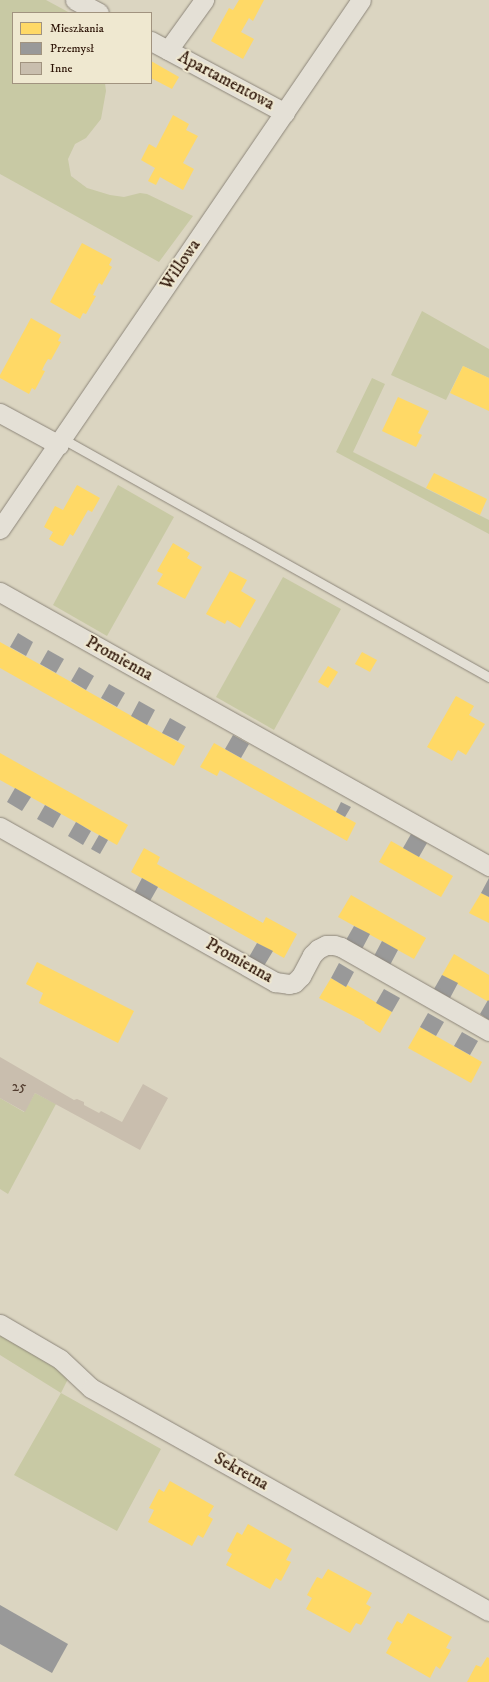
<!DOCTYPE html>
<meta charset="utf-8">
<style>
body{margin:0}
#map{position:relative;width:489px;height:1682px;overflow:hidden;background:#dbd5c1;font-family:"IM FELL DW Pica",serif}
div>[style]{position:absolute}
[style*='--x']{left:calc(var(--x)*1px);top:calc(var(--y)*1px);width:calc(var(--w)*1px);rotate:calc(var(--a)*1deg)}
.green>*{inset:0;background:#c8c9a4}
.homes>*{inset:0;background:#ffd966}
.industry>*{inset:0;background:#999}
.building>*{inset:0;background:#c9beae}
.roads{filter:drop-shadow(0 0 1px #8d867a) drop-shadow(0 0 1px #8d867a)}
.service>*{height:9px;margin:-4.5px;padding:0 4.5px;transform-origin:4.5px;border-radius:4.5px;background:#e4e0d6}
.minor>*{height:19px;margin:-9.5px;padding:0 9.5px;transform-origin:9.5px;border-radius:9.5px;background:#e4e0d6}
span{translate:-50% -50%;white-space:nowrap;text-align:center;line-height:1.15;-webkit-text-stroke:4px #efe8d0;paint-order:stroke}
.number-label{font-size:15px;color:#533e30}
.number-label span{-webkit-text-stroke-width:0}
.street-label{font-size:17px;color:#2c1306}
.legend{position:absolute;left:12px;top:12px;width:140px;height:72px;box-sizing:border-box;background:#efe8d0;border:1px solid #a1937f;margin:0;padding:5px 7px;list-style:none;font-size:12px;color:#2c1306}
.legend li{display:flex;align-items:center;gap:8px;height:20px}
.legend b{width:20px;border:1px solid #a1937f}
</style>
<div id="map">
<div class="green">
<i style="clip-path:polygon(0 0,46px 0,70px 13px,13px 13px,13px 83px,105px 83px,106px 91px,101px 119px,86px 138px,75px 144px,68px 159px,71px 176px,87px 188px,110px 195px,124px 197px,140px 193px,147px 194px,193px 216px,159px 262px,0 174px)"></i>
<i style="clip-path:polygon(422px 311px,489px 349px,489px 378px,463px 366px,446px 400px,391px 375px)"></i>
<i style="clip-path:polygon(372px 378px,385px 384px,353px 452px,489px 520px,489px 534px,336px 452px)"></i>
<i style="clip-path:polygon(118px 485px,174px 517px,107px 636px,53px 605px)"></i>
<i style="clip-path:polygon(283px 577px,341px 609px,274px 730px,216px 697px)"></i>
<i style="clip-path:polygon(35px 1093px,56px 1104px,8px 1194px,0 1189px,0 1098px,24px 1112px)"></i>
<i style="clip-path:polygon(0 1332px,69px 1377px,61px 1393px,161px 1449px,117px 1531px,14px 1475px,61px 1393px,0 1355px)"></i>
</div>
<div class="homes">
<i style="clip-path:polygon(239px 0,264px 0,253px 21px,249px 18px,241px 32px,254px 39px,243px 59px,211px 41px,229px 8px,233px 10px)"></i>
<i style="clip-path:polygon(151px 61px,179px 77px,172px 89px,151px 78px)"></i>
<i style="clip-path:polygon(173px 115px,189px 124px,186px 130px,198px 136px,183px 163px,194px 169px,183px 190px,160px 177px,156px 185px,148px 181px,155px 168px,141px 160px,149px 144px,156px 148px)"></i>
<i style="clip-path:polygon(82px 243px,112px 259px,109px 265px,112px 267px,102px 285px,99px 283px,93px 295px,96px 296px,86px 314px,83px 313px,80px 319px,50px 302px)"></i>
<i style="clip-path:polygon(31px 318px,61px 335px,58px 341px,61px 342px,51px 360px,48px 359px,45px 364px,42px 370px,45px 371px,35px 390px,32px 388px,29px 394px,0 378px,0 375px)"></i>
<i style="clip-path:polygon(463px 366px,489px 378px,489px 411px,450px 393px)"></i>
<i style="clip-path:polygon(398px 397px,429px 411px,418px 433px,422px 435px,416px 447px,382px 431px)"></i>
<i style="clip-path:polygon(434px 473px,487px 499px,480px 515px,426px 488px)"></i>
<i style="clip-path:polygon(77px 485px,100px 498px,92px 512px,88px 510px,73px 536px,70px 534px,63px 546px,59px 545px,49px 539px,53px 532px,44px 527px,55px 506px,63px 510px)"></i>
<i style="clip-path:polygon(173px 543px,190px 553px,187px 558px,202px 567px,185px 599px,157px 584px,163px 574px,157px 571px)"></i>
<i style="clip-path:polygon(230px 571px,247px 580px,241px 591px,256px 600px,240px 628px,227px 620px,225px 624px,206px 614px)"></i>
<i style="clip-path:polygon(0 642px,185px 746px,174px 766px,0 668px)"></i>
<i style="clip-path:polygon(362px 652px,377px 660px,370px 672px,355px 664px)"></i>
<i style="clip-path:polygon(328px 666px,338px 672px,328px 688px,318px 682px)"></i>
<i style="clip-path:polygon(456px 696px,474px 706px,469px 715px,485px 724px,466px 755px,458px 750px,452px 761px,427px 747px)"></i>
<i style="clip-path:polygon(214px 743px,356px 823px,347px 841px,220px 770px,217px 776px,200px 767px)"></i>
<i style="clip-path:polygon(0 753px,128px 825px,117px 845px,0 780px)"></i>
<i style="clip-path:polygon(391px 841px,453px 876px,441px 897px,379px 862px)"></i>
<i style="clip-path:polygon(144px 848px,160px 857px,157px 864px,202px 889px,263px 923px,266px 917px,297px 934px,284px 958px,131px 872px)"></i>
<i style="clip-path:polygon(481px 893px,489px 897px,489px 923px,469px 913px)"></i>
<i style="clip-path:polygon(351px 895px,426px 938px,414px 959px,338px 917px)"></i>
<i style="clip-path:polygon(454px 954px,489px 975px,489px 1001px,487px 1001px,442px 975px)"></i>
<i style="clip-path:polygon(37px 962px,134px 1011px,118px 1043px,39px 1003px,43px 993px,26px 984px)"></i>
<i style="clip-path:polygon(331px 978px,346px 987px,347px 985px,392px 1012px,380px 1033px,364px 1023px,365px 1022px,319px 998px)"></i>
<i style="clip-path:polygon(420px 1027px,482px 1062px,471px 1083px,408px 1048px)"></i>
<i style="clip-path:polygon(170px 1481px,214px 1506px,208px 1516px,213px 1519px,203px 1538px,198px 1535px,192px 1546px,148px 1522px,154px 1510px,149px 1508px,159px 1489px,164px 1492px)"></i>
<i style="clip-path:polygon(248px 1524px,292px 1549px,286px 1560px,291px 1562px,281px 1581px,276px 1578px,270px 1589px,226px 1565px,232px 1554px,227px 1551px,237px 1532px,242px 1535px)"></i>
<i style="clip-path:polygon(328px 1569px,372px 1593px,366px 1604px,371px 1607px,361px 1625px,356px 1623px,350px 1633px,306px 1609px,312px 1598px,307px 1595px,317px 1577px,322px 1579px)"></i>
<i style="clip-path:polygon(408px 1613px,452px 1637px,446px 1648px,451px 1650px,440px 1669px,436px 1666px,430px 1678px,386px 1653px,392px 1642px,387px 1639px,397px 1621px,402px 1624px)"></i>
<i style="clip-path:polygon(487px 1657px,489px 1658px,489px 1682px,467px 1682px,476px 1665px,481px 1667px)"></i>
</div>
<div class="industry">
<i style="clip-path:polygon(18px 633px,33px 642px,26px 656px,10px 647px)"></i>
<i style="clip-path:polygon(48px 650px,64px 659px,56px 673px,40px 664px)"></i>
<i style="clip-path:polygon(79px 667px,94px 676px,86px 690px,71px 681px)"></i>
<i style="clip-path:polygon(109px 684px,125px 693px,117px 707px,101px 698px)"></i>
<i style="clip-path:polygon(139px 701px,155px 710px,147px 725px,131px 716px)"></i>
<i style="clip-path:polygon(170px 718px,186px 727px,178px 741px,162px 733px)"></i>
<i style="clip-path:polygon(233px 735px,249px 744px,241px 758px,225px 749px)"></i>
<i style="clip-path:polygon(15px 788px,31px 797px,22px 811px,7px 802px)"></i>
<i style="clip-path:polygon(341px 802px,351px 807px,345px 817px,336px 812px)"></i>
<i style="clip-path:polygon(45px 805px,61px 814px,53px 828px,37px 819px)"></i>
<i style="clip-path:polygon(76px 822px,91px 831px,83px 845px,68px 836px)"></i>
<i style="clip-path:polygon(411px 834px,427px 843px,419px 857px,403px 848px)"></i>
<i style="clip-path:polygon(99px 835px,108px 840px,100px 854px,91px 849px)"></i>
<i style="clip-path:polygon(142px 878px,158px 887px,150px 901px,134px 893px)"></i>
<i style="clip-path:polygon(489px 878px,489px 897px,481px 893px)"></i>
<i style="clip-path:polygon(354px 926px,370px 934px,362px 949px,346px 940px)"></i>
<i style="clip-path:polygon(382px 941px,398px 950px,390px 965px,374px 956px)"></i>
<i style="clip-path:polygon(257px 943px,273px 951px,264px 966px,249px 957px)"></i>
<i style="clip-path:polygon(339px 963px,354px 972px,346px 987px,331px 978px)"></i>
<i style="clip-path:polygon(442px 975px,458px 983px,450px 998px,434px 989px)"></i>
<i style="clip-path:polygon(384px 989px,400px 998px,392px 1012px,376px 1003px)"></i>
<i style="clip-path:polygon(488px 1000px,489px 1001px,489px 1020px,480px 1014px)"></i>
<i style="clip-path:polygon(428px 1013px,444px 1022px,436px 1036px,420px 1027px)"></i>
<i style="clip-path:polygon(462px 1032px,478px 1041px,470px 1055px,454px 1046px)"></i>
<i style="clip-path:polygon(0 1605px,68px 1644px,52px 1673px,0 1644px)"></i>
</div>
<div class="building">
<i style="clip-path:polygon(0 1057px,74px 1100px,77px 1099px,84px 1102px,84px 1105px,99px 1113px,101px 1111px,122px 1122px,143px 1084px,168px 1098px,140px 1150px,35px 1093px,25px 1112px,0 1098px)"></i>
</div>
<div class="roads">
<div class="service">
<i style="--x:63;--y:439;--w:488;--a:29.2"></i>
</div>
<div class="minor">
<i style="--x:75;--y:0;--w:27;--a:28"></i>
<i style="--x:151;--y:41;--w:152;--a:28.2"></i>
<i style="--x:168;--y:50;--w:62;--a:-54.2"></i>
<i style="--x:0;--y:413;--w:67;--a:28.5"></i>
<i style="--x:0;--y:529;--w:640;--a:-55.69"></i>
<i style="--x:0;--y:592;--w:561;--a:29.26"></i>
<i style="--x:0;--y:827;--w:316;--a:29.4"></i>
<i style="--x:275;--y:982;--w:14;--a:8"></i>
<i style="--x:289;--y:984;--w:5;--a:-11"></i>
<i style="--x:294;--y:983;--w:10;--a:-45"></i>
<i style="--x:301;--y:976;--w:24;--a:-62"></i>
<i style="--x:312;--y:955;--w:8;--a:-45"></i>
<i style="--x:318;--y:949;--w:9;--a:-27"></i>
<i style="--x:326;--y:945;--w:8;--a:0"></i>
<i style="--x:334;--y:945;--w:7;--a:16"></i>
<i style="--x:341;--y:947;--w:170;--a:29.6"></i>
<i style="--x:0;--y:1324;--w:69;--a:30.3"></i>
<i style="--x:60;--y:1359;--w:42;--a:43.1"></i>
<i style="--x:91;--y:1388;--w:456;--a:29.3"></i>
</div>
</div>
<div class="number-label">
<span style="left:19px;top:1087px">25</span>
</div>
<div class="street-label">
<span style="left:226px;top:81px;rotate:28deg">Apartamentowa</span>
<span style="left:181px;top:265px;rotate:-56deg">Willowa</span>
<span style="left:119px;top:659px;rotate:29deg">Promienna</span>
<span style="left:239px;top:961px;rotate:29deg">Promienna</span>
<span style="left:241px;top:1472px;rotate:29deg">Sekretna</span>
</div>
<ul class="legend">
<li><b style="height:11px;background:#ffd966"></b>Mieszkania</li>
<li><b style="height:11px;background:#999"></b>Przemysł</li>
<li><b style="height:11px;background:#c9beae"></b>Inne</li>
</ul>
</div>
